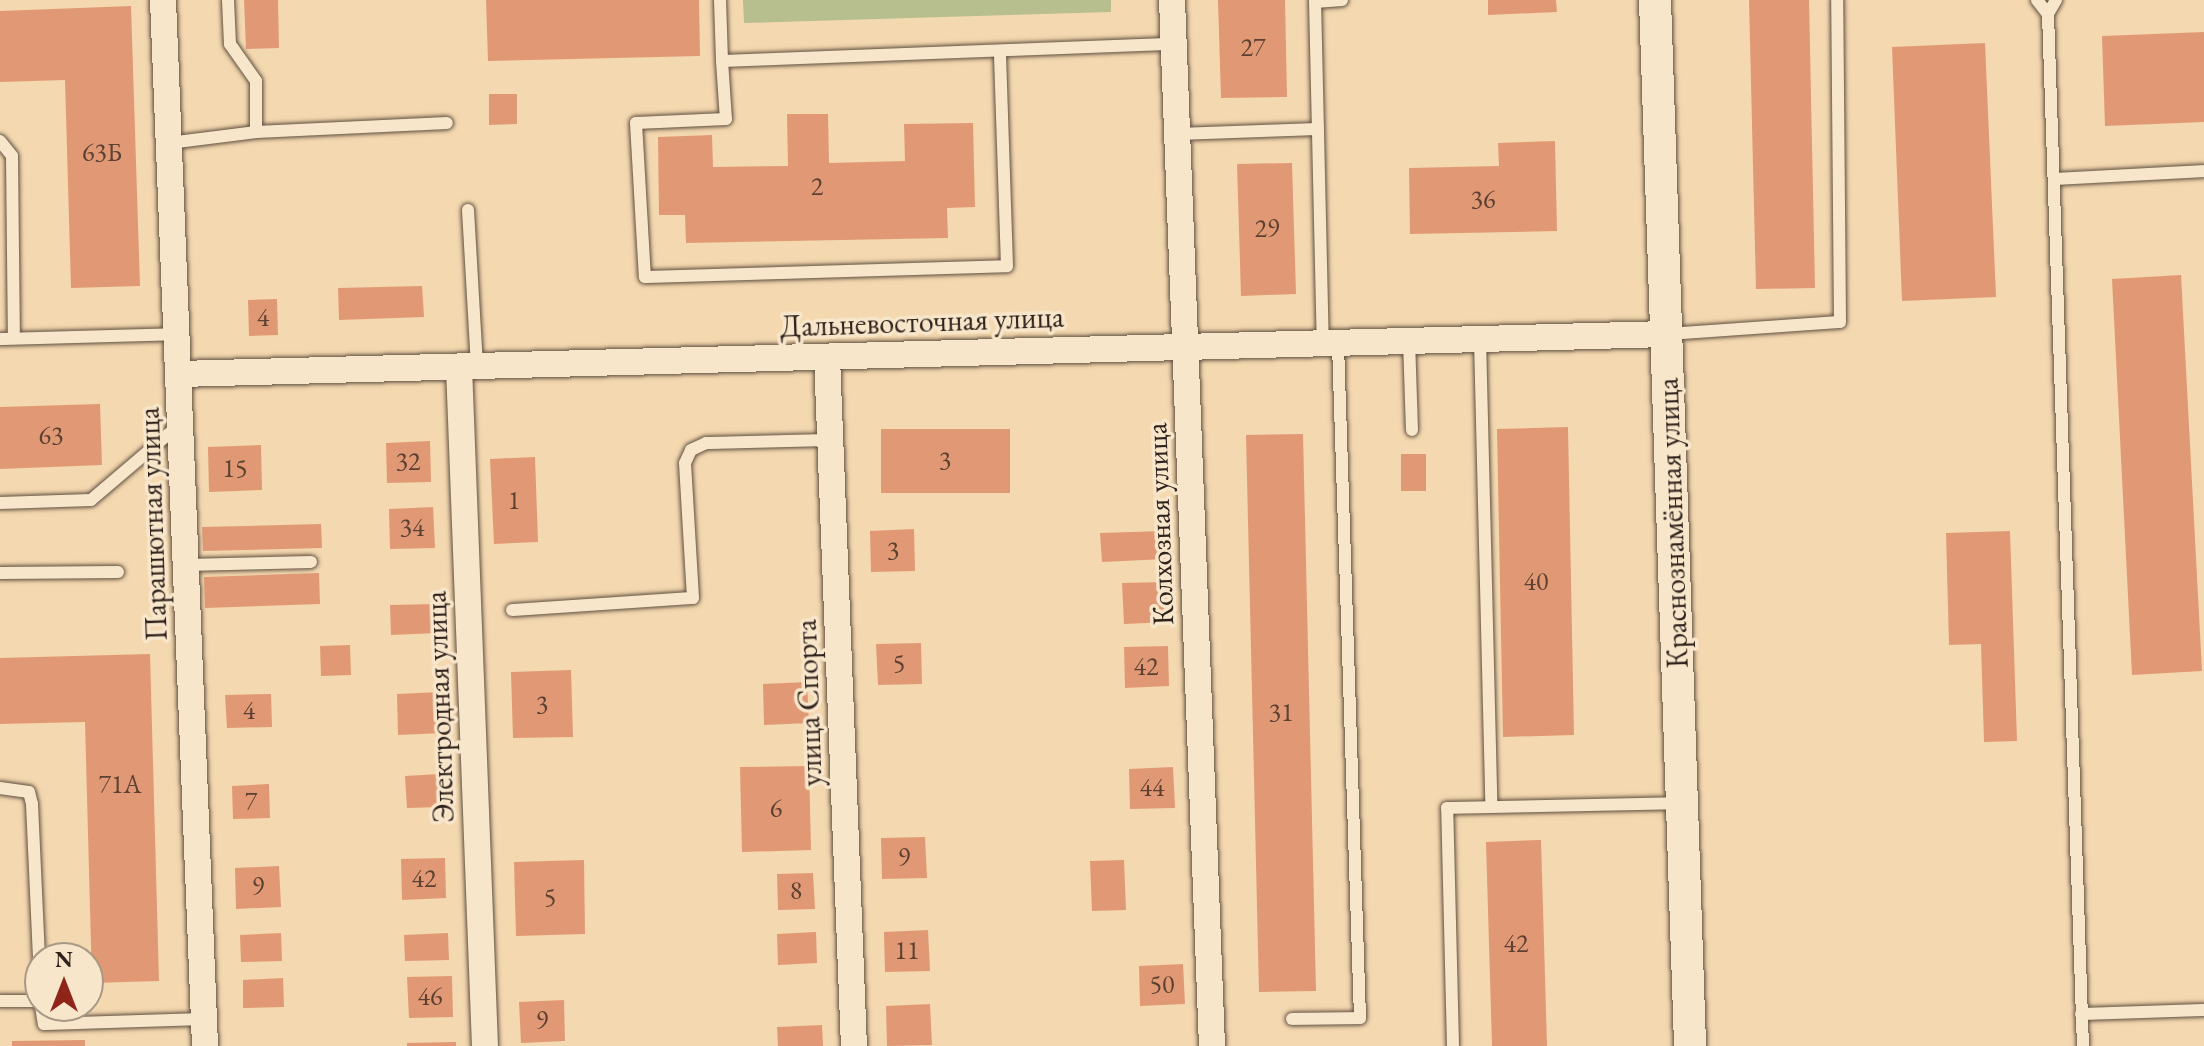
<!DOCTYPE html>
<meta charset="utf-8">
<style>
body{margin:0}
#map{position:relative;width:2204px;height:1046px;overflow:hidden;background:#f4d8af;font-family:"EB Garamond",serif}
div>[style]{position:absolute}
[style*='--x']{left:calc(var(--x)*1px);top:calc(var(--y)*1px);width:calc(var(--w)*1px);rotate:calc(var(--a)*1deg)}
.green>*{inset:0;background:#b7bf8e}
.building>*{inset:0;background:#e19975}
.roads{filter:drop-shadow(0 0 2px #605041) drop-shadow(0 0 2px #605041)}
.service>*{height:12px;margin:-6px;padding:0 6px;transform-origin:6px;border-radius:6px;background:#f8e6cb}
.minor>*{height:26px;margin:-13px;padding:0 13px;transform-origin:13px;border-radius:13px;background:#f8e6cb}
.tertiary>*{height:32px;margin:-16px;padding:0 16px;transform-origin:16px;border-radius:16px;background:#f8e6cb}
span{translate:-50% -50%;white-space:nowrap;text-align:center;line-height:1.15;-webkit-text-stroke:7px #f8e6cb;paint-order:stroke}
.number-label{font-size:26px;color:#5c4032}
.number-label span{-webkit-text-stroke-width:0}
.street-label{font-size:30px;color:#2f221c}
.north{position:absolute;left:24px;top:942px;width:80px;height:80px;box-sizing:border-box;background:#f8e6cb;border:2px solid #a89885;border-radius:50%;rotate:0deg;font-size:22px;font-weight:700;line-height:32px;text-align:center;color:#2f221c}
.north::after{content:'';display:block;margin:auto;width:28px;height:36px;background:#8f2418;clip-path:polygon(50% 0,100% 100%,50% 72%,0 100%)}
</style>
<div id="map">
<div class="green">
<i style="clip-path:polygon(743px 0,1111px 0,1111px 12px,744px 23px)"></i>
</div>
<div class="building">
<i style="clip-path:polygon(244px 0,278px 0,279px 48px,246px 49px)"></i>
<i style="clip-path:polygon(486px 0,699px 0,700px 56px,488px 61px)"></i>
<i style="clip-path:polygon(1218px 0,1285px 0,1287px 97px,1221px 98px)"></i>
<i style="clip-path:polygon(1488px 0,1556px 0,1557px 12px,1488px 15px)"></i>
<i style="clip-path:polygon(1749px 0,1809px 0,1815px 288px,1756px 289px)"></i>
<i style="clip-path:polygon(131px 6px,140px 286px,71px 288px,65px 80px,0 82px,0 11px)"></i>
<i style="clip-path:polygon(2204px 32px,2204px 122px,2105px 126px,2102px 36px)"></i>
<i style="clip-path:polygon(1985px 43px,1996px 297px,1902px 301px,1892px 47px)"></i>
<i style="clip-path:polygon(489px 94px,517px 94px,517px 124px,489px 125px)"></i>
<i style="clip-path:polygon(787px 114px,828px 114px,829px 163px,905px 161px,904px 124px,973px 123px,975px 207px,947px 208px,948px 238px,686px 243px,685px 215px,659px 215px,658px 137px,712px 135px,713px 167px,788px 166px)"></i>
<i style="clip-path:polygon(1555px 141px,1557px 231px,1410px 234px,1409px 168px,1499px 166px,1498px 143px)"></i>
<i style="clip-path:polygon(1292px 163px,1296px 294px,1241px 296px,1237px 164px)"></i>
<i style="clip-path:polygon(2181px 275px,2202px 671px,2132px 675px,2112px 279px)"></i>
<i style="clip-path:polygon(422px 286px,424px 317px,339px 320px,338px 288px)"></i>
<i style="clip-path:polygon(277px 299px,278px 335px,249px 336px,248px 300px)"></i>
<i style="clip-path:polygon(100px 404px,102px 465px,0 469px,0 407px)"></i>
<i style="clip-path:polygon(1568px 427px,1574px 735px,1503px 737px,1497px 429px)"></i>
<i style="clip-path:polygon(881px 429px,1010px 429px,1010px 493px,881px 493px)"></i>
<i style="clip-path:polygon(1303px 434px,1316px 991px,1259px 992px,1246px 435px)"></i>
<i style="clip-path:polygon(430px 441px,431px 482px,387px 483px,386px 443px)"></i>
<i style="clip-path:polygon(261px 445px,262px 490px,209px 492px,208px 447px)"></i>
<i style="clip-path:polygon(1401px 454px,1426px 454px,1426px 491px,1401px 491px)"></i>
<i style="clip-path:polygon(535px 457px,538px 542px,494px 544px,490px 459px)"></i>
<i style="clip-path:polygon(433px 507px,435px 548px,390px 549px,389px 509px)"></i>
<i style="clip-path:polygon(321px 524px,322px 548px,203px 551px,202px 527px)"></i>
<i style="clip-path:polygon(914px 529px,915px 571px,871px 572px,870px 531px)"></i>
<i style="clip-path:polygon(1164px 531px,1165px 559px,1102px 562px,1100px 533px)"></i>
<i style="clip-path:polygon(2010px 531px,2017px 741px,1984px 742px,1981px 644px,1949px 645px,1946px 533px)"></i>
<i style="clip-path:polygon(319px 573px,320px 604px,205px 608px,204px 577px)"></i>
<i style="clip-path:polygon(1167px 582px,1168px 622px,1124px 624px,1122px 583px)"></i>
<i style="clip-path:polygon(437px 604px,438px 633px,391px 635px,390px 605px)"></i>
<i style="clip-path:polygon(921px 643px,922px 684px,878px 685px,876px 644px)"></i>
<i style="clip-path:polygon(350px 645px,351px 675px,321px 676px,320px 646px)"></i>
<i style="clip-path:polygon(1168px 646px,1169px 686px,1125px 688px,1124px 647px)"></i>
<i style="clip-path:polygon(150px 654px,159px 981px,92px 983px,85px 722px,0 724px,0 658px)"></i>
<i style="clip-path:polygon(571px 670px,573px 737px,513px 738px,511px 672px)"></i>
<i style="clip-path:polygon(807px 682px,809px 723px,764px 725px,763px 684px)"></i>
<i style="clip-path:polygon(441px 692px,443px 733px,398px 735px,397px 694px)"></i>
<i style="clip-path:polygon(271px 694px,272px 727px,227px 728px,225px 695px)"></i>
<i style="clip-path:polygon(809px 766px,811px 850px,742px 852px,740px 767px)"></i>
<i style="clip-path:polygon(1173px 767px,1175px 808px,1130px 809px,1129px 769px)"></i>
<i style="clip-path:polygon(440px 774px,441px 807px,407px 808px,405px 776px)"></i>
<i style="clip-path:polygon(269px 784px,270px 818px,233px 819px,232px 786px)"></i>
<i style="clip-path:polygon(925px 837px,927px 878px,882px 879px,881px 838px)"></i>
<i style="clip-path:polygon(1541px 840px,1547px 1046px,1492px 1046px,1486px 842px)"></i>
<i style="clip-path:polygon(445px 858px,446px 898px,402px 900px,401px 859px)"></i>
<i style="clip-path:polygon(584px 860px,585px 934px,516px 936px,514px 862px)"></i>
<i style="clip-path:polygon(1124px 860px,1126px 910px,1092px 911px,1090px 861px)"></i>
<i style="clip-path:polygon(279px 866px,281px 907px,236px 909px,235px 868px)"></i>
<i style="clip-path:polygon(813px 873px,815px 909px,778px 910px,777px 874px)"></i>
<i style="clip-path:polygon(928px 930px,930px 971px,885px 972px,884px 932px)"></i>
<i style="clip-path:polygon(816px 932px,817px 963px,778px 965px,777px 934px)"></i>
<i style="clip-path:polygon(281px 933px,282px 961px,241px 962px,240px 935px)"></i>
<i style="clip-path:polygon(448px 933px,449px 960px,405px 961px,404px 935px)"></i>
<i style="clip-path:polygon(1183px 964px,1185px 1004px,1140px 1006px,1139px 966px)"></i>
<i style="clip-path:polygon(452px 976px,453px 1017px,409px 1018px,407px 977px)"></i>
<i style="clip-path:polygon(283px 978px,284px 1007px,243px 1008px,243px 980px)"></i>
<i style="clip-path:polygon(564px 1000px,565px 1041px,521px 1043px,519px 1002px)"></i>
<i style="clip-path:polygon(930px 1004px,932px 1045px,887px 1046px,886px 1006px)"></i>
<i style="clip-path:polygon(822px 1025px,823px 1046px,778px 1046px,777px 1027px)"></i>
<i style="clip-path:polygon(85px 1040px,85px 1046px,12px 1046px,12px 1041px)"></i>
<i style="clip-path:polygon(456px 1042px,456px 1046px,407px 1046px,407px 1043px)"></i>
</div>
<div class="roads">
<div class="service">
<i style="--x:720;--y:0;--w:61;--a:88.1"></i>
<i style="--x:722;--y:61;--w:452;--a:-2.2"></i>
<i style="--x:1315;--y:0;--w:343;--a:88.7"></i>
<i style="--x:2037;--y:0;--w:18;--a:52"></i>
<i style="--x:2056;--y:0;--w:16;--a:120"></i>
<i style="--x:2048;--y:14;--w:1033;--a:88.06"></i>
<i style="--x:1315;--y:2;--w:27;--a:-4"></i>
<i style="--x:722;--y:61;--w:58;--a:86.1"></i>
<i style="--x:726;--y:119;--w:90;--a:177.5"></i>
<i style="--x:636;--y:123;--w:154;--a:86.7"></i>
<i style="--x:645;--y:277;--w:362;--a:-1.7"></i>
<i style="--x:1007;--y:266;--w:215;--a:-91.9"></i>
<i style="--x:256;--y:132;--w:191;--a:-2.7"></i>
<i style="--x:1177;--y:134;--w:141;--a:-2"></i>
<i style="--x:0;--y:141;--w:19;--a:51"></i>
<i style="--x:12;--y:156;--w:182;--a:89.4"></i>
<i style="--x:169;--y:143;--w:88;--a:-7.2"></i>
<i style="--x:256;--y:132;--w:51;--a:-90"></i>
<i style="--x:256;--y:81;--w:45;--a:-125.1"></i>
<i style="--x:230;--y:44;--w:44;--a:-92.6"></i>
<i style="--x:2056;--y:179;--w:148;--a:-3.1"></i>
<i style="--x:468;--y:210;--w:156;--a:86.7"></i>
<i style="--x:1667;--y:334;--w:173;--a:-4"></i>
<i style="--x:1840;--y:322;--w:322;--a:-90.5"></i>
<i style="--x:0;--y:339;--w:177;--a:-1.6"></i>
<i style="--x:1480;--y:339;--w:465;--a:88.6"></i>
<i style="--x:1409;--y:340;--w:90;--a:88.1"></i>
<i style="--x:0;--y:503;--w:91;--a:-1.9"></i>
<i style="--x:91;--y:500;--w:114;--a:-40.4"></i>
<i style="--x:186;--y:565;--w:125;--a:-1.4"></i>
<i style="--x:0;--y:573;--w:118;--a:-0.5"></i>
<i style="--x:512;--y:610;--w:181;--a:-3.8"></i>
<i style="--x:693;--y:598;--w:135;--a:-93.4"></i>
<i style="--x:685;--y:463;--w:14;--a:-65"></i>
<i style="--x:691;--y:450;--w:17;--a:-25"></i>
<i style="--x:706;--y:443;--w:124;--a:-1.4"></i>
<i style="--x:0;--y:788;--w:29;--a:8"></i>
<i style="--x:29;--y:792;--w:12;--a:76"></i>
<i style="--x:32;--y:804;--w:178;--a:87.4"></i>
<i style="--x:0;--y:1001;--w:40;--a:0"></i>
<i style="--x:41;--y:1006;--w:18;--a:81"></i>
<i style="--x:44;--y:1024;--w:161;--a:-1.8"></i>
<i style="--x:2081;--y:1014;--w:123;--a:-1.9"></i>
<i style="--x:1292;--y:1019;--w:68;--a:-0.8"></i>
<i style="--x:1360;--y:1018;--w:675;--a:-91.87"></i>
<i style="--x:1453;--y:1046;--w:238;--a:-91.4"></i>
<i style="--x:1447;--y:808;--w:234;--a:-1.2"></i>
</div>
<div class="minor">
<i style="--x:163;--y:0;--w:1047;--a:87.7"></i>
<i style="--x:1172;--y:0;--w:1047;--a:87.81"></i>
<i style="--x:827;--y:357;--w:690;--a:87.76"></i>
<i style="--x:459;--y:367;--w:679;--a:87.81"></i>
<i style="--x:179;--y:374;--w:1489;--a:-1.54"></i>
</div>
<div class="tertiary">
<i style="--x:1655;--y:0;--w:1047;--a:88.08"></i>
</div>
</div>
<div class="number-label">
<span style="left:1253px;top:48px">27</span>
<span style="left:102px;top:153px">63Б</span>
<span style="left:817px;top:187px">2</span>
<span style="left:1483px;top:200px">36</span>
<span style="left:1267px;top:229px">29</span>
<span style="left:263px;top:318px">4</span>
<span style="left:51px;top:436px">63</span>
<span style="left:945px;top:461px">3</span>
<span style="left:408px;top:462px">32</span>
<span style="left:235px;top:469px">15</span>
<span style="left:514px;top:501px">1</span>
<span style="left:412px;top:528px">34</span>
<span style="left:893px;top:551px">3</span>
<span style="left:1536px;top:582px">40</span>
<span style="left:899px;top:664px">5</span>
<span style="left:1146px;top:667px">42</span>
<span style="left:542px;top:705px">3</span>
<span style="left:249px;top:711px">4</span>
<span style="left:1281px;top:713px">31</span>
<span style="left:120px;top:785px">71А</span>
<span style="left:1152px;top:788px">44</span>
<span style="left:251px;top:802px">7</span>
<span style="left:776px;top:809px">6</span>
<span style="left:904px;top:858px">9</span>
<span style="left:424px;top:879px">42</span>
<span style="left:258px;top:887px">9</span>
<span style="left:796px;top:891px">8</span>
<span style="left:550px;top:898px">5</span>
<span style="left:1516px;top:944px">42</span>
<span style="left:907px;top:951px">11</span>
<span style="left:1162px;top:985px">50</span>
<span style="left:430px;top:997px">46</span>
<span style="left:542px;top:1021px">9</span>
</div>
<div class="street-label">
<span style="left:922px;top:322px;rotate:-2deg">Дальневосточная улица</span>
<span style="left:1673px;top:523px;rotate:-92deg">Краснознамённая улица</span>
<span style="left:153px;top:524px;rotate:-92deg">Парашютная улица</span>
<span style="left:1160px;top:524px;rotate:-92deg">Колхозная улица</span>
<span style="left:809px;top:703px;rotate:-92deg">улица Спорта</span>
<span style="left:440px;top:707px;rotate:-92deg">Электродная улица</span>
</div>
<div class="north">N</div>
</div>
